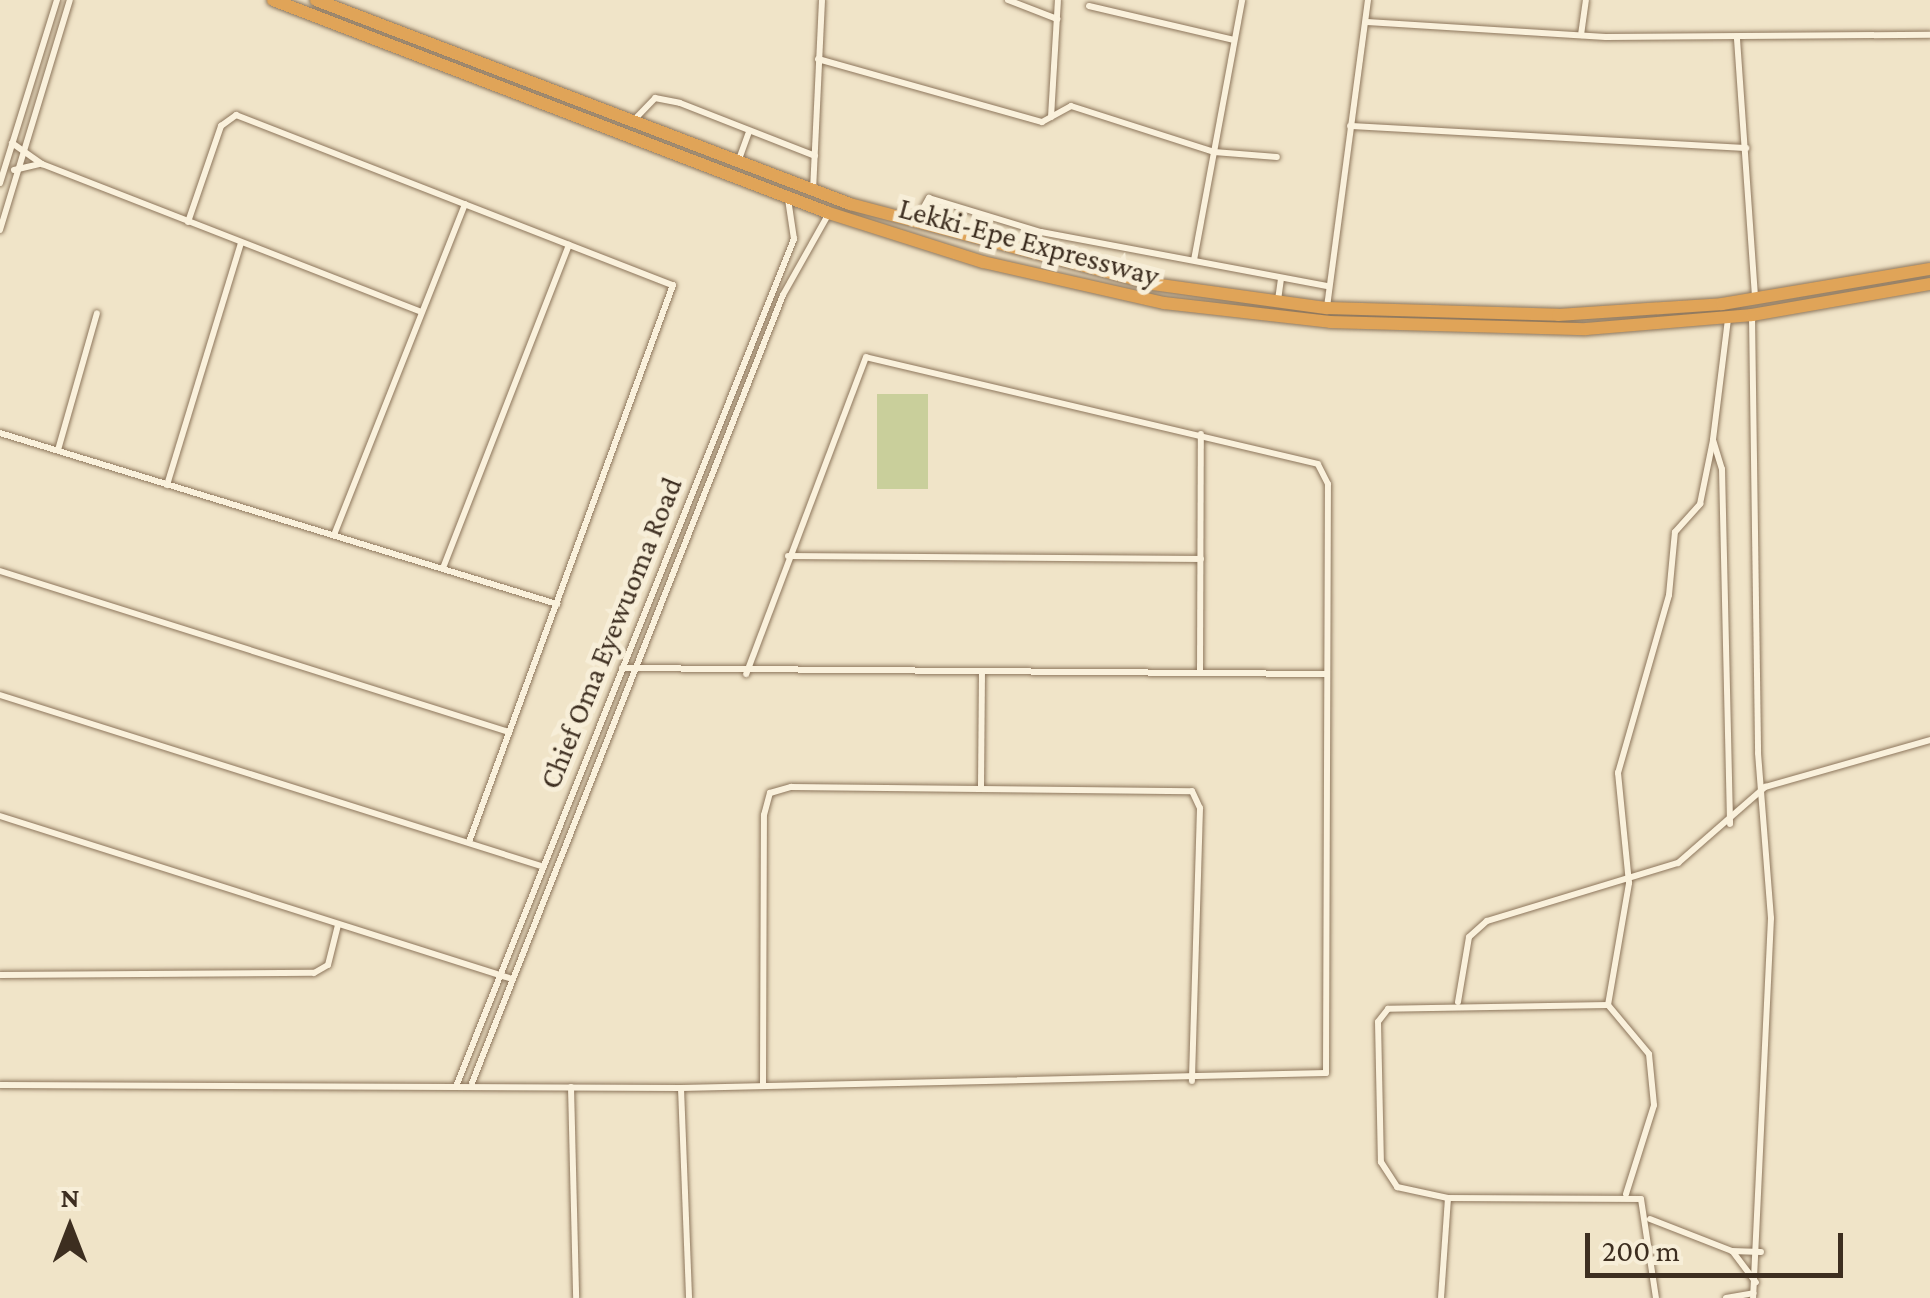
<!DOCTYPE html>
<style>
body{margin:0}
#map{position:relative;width:1930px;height:1298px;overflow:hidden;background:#f0e4c8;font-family:"Crimson Pro",serif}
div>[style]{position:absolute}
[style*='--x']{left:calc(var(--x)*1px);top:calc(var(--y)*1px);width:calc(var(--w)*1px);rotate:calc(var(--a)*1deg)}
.green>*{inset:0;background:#c9cf9b}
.roads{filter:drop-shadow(0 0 2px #8d765c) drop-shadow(0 0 2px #8d765c)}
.street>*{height:6px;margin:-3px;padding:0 3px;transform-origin:3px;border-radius:3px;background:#faf1dc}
.highway>*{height:12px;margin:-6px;padding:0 6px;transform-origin:6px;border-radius:6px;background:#e0a458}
span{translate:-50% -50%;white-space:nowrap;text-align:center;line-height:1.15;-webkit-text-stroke:10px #f7eed8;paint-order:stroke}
.street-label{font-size:30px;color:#3d2e20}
.north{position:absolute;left:20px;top:1178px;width:100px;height:100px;-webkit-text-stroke:8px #f7eed8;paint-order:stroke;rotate:0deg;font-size:28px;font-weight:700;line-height:40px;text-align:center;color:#3d2e20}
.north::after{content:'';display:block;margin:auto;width:35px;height:45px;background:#3d2e20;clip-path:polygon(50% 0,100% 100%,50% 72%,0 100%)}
.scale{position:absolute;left:1585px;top:1233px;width:258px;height:45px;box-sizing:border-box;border:5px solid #3d2e20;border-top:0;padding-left:12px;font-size:30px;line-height:35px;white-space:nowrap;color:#3d2e20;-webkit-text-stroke:8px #f7eed8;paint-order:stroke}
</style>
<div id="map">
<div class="green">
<i style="clip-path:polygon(877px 394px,928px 394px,928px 489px,877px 489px)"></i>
</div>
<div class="roads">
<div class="street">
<i style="--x:1008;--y:0;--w:53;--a:21.2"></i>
<i style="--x:1089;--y:6;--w:149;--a:13.2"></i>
<i style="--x:1367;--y:22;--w:239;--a:3.6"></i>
<i style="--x:1606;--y:37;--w:324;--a:-0.4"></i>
<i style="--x:1581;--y:35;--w:35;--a:-82"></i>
<i style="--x:1737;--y:39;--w:259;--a:86"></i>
<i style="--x:818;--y:59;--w:233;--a:15.7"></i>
<i style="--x:1042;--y:122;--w:33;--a:-29"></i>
<i style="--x:1071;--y:106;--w:150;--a:17.8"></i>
<i style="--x:1214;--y:152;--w:63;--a:4.5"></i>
<i style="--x:1051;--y:117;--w:117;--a:-86.6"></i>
<i style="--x:633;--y:121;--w:32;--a:-46"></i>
<i style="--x:655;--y:98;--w:25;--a:11"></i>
<i style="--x:680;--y:103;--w:145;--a:21.4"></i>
<i style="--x:1350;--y:126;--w:397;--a:3.2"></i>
<i style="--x:12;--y:143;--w:37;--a:35"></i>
<i style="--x:42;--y:164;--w:406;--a:21.3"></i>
<i style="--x:738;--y:162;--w:30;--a:-70"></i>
<i style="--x:14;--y:170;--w:28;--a:-13"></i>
<i style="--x:0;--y:183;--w:192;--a:-72.7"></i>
<i style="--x:813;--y:191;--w:191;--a:-87.3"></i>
<i style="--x:188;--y:222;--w:102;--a:-71"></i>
<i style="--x:221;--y:126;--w:19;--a:-36"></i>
<i style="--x:236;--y:115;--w:469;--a:21.3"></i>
<i style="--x:673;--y:285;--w:593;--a:110.12"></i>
<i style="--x:915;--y:223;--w:29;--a:-61"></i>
<i style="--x:929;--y:198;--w:117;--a:16.9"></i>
<i style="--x:1041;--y:232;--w:291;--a:10.7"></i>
<i style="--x:0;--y:230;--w:240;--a:-73.1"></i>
<i style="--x:1194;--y:260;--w:264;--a:-79.5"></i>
<i style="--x:1278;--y:300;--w:22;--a:-82"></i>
<i style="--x:1327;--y:307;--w:310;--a:-82.4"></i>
<i style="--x:1752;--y:316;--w:437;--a:89.2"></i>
<i style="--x:1758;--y:753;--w:166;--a:85.5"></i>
<i style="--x:1771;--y:918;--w:380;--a:92.7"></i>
<i style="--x:1728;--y:319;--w:122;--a:97.1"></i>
<i style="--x:1713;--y:440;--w:30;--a:73"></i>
<i style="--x:1722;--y:469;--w:355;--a:88.7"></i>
<i style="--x:0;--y:433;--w:583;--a:17.07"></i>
<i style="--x:58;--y:450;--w:142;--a:-74.1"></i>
<i style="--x:167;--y:485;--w:253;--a:-73"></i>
<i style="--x:334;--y:535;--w:356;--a:-68.4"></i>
<i style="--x:788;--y:556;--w:413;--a:0.4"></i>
<i style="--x:443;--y:568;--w:347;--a:-68.7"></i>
<i style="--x:0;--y:571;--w:534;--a:17.55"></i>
<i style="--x:622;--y:668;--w:705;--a:0.49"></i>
<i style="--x:1200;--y:673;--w:239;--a:-89.8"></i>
<i style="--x:0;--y:695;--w:567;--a:17.54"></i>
<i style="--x:981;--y:786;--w:113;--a:-89.5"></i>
<i style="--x:0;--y:816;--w:534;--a:17.65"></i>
<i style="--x:0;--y:975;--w:314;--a:-0.4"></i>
<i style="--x:314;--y:973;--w:16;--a:-30"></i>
<i style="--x:328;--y:965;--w:41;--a:-76"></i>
<i style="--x:1458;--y:1002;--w:66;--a:-80.4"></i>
<i style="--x:1469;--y:937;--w:24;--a:-42"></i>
<i style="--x:1487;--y:921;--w:200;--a:-16.9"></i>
<i style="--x:1678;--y:863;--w:116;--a:-41.1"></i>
<i style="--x:1765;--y:787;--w:172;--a:-15.9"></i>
<i style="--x:1608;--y:1005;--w:220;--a:179"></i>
<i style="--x:1388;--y:1009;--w:16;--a:128"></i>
<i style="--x:1378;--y:1022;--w:140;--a:88.8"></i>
<i style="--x:1381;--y:1162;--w:30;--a:57"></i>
<i style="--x:1397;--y:1187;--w:52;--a:12.2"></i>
<i style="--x:1448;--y:1198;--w:193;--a:0.3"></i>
<i style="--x:1641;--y:1199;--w:100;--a:81.4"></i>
<i style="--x:472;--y:1083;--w:847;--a:-68.46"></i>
<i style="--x:783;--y:295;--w:94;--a:-60.7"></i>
<i style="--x:457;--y:1084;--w:910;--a:-68.26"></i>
<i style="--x:794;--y:239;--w:40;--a:-98.5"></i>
<i style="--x:0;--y:1085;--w:681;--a:0.25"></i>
<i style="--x:681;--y:1088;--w:645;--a:-1.33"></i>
<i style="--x:1326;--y:1073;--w:589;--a:-89.81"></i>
<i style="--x:1328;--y:484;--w:22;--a:-117"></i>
<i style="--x:1318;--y:464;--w:464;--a:-166.7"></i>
<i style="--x:866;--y:357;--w:339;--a:110.7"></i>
<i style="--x:763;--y:1085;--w:270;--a:-89.8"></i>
<i style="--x:764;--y:815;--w:23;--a:-75"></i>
<i style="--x:770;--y:793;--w:22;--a:-16"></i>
<i style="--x:791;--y:787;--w:401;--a:0.6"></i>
<i style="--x:1192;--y:791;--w:19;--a:65"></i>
<i style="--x:1200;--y:808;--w:273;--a:91.7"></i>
<i style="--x:571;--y:1087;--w:211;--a:88.6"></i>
<i style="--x:681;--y:1088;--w:210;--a:87.8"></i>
<i style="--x:1626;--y:1194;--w:93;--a:-72.5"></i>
<i style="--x:1654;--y:1105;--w:51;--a:-95.6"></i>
<i style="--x:1649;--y:1054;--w:64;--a:-129.9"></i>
<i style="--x:1608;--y:1005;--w:124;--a:-80.2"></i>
<i style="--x:1629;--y:883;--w:111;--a:-95.7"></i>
<i style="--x:1618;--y:773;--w:185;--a:-74"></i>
<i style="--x:1669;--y:595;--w:63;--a:-84.6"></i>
<i style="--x:1675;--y:532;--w:38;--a:-48"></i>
<i style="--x:1700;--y:504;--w:65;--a:-78.5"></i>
<i style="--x:1650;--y:1219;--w:88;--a:21.3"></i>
<i style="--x:1732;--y:1251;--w:29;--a:2"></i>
<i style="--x:1733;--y:1252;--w:38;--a:53"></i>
<i style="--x:1441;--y:1298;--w:100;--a:-86"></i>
<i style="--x:1726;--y:1298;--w:28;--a:-10"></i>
</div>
<div class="highway">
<i style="--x:273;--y:0;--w:595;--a:20.96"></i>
<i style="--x:829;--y:213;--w:162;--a:17.7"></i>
<i style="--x:983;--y:262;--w:186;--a:12.8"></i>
<i style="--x:1164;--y:303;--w:167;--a:6.5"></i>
<i style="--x:1330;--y:322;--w:256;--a:1.6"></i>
<i style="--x:1586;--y:329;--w:167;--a:-4.8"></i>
<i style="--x:1752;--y:315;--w:181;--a:-9.9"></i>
<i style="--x:316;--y:0;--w:572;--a:20.91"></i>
<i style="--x:850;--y:204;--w:313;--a:14.8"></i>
<i style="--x:1153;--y:284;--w:176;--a:7.9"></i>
<i style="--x:1327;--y:308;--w:231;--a:1.7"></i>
<i style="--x:1558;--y:315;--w:164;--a:-3.8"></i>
<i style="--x:1722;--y:304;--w:211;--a:-9.6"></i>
</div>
</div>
<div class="street-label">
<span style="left:1029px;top:242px;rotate:15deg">Lekki-Epe Expressway</span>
<span style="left:611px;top:633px;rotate:-68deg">Chief Oma Eyewuoma Road</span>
</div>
<div class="north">N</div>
<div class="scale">200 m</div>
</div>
